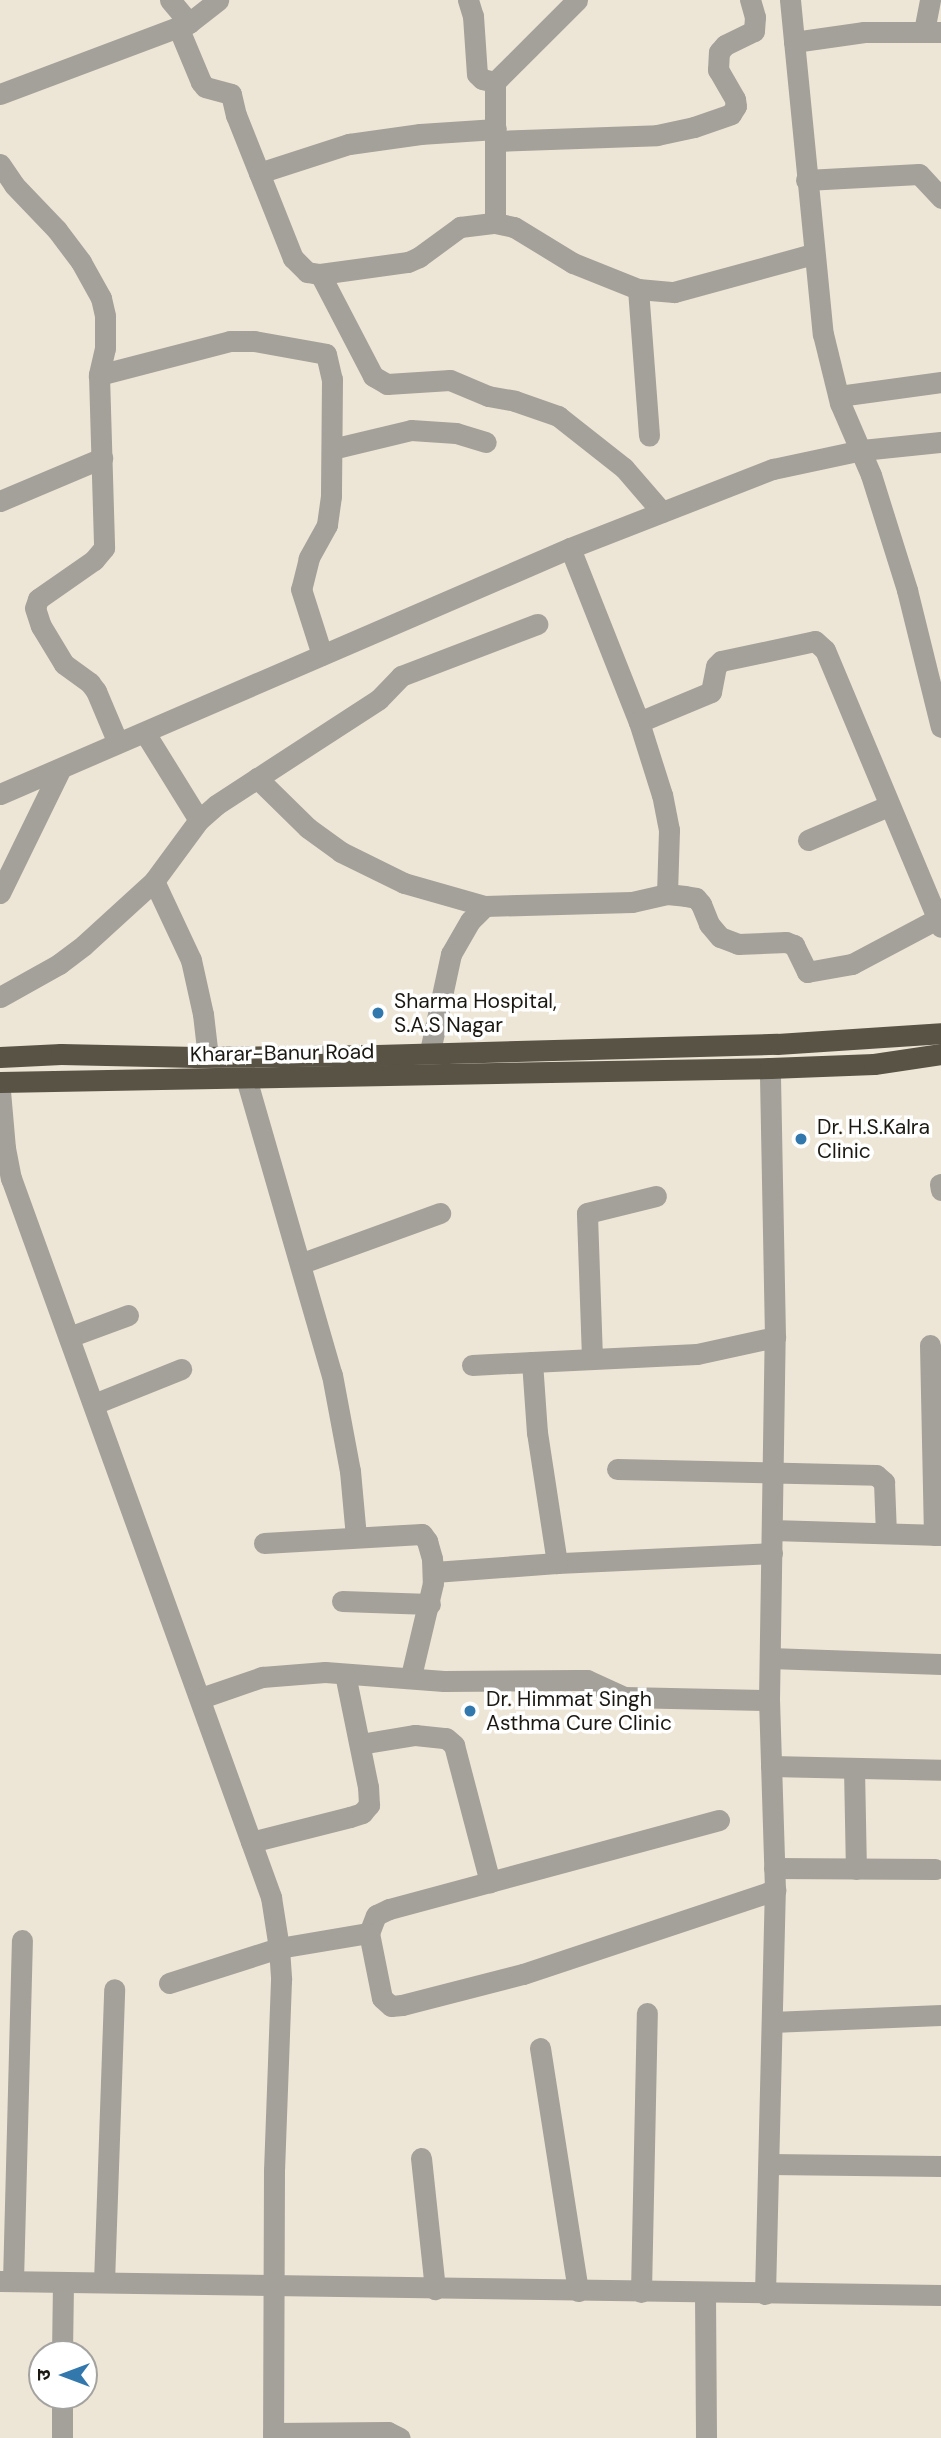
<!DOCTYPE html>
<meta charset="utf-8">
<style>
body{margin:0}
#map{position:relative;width:941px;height:2438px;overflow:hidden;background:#ede6d6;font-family:"DM Sans","Noto Sans Devanagari",sans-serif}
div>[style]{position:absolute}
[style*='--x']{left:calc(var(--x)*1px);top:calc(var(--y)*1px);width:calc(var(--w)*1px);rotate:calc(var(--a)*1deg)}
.minor>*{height:21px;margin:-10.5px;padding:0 10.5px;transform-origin:10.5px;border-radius:10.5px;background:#a4a19a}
.highway>*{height:21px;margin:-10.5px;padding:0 10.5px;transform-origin:10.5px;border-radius:10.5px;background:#595346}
.dots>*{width:19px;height:19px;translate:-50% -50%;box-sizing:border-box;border:4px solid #fff;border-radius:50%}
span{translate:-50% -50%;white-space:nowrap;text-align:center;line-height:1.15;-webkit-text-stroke:7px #fff;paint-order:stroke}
.poi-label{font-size:21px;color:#1b1812}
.left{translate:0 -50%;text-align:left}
.street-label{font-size:21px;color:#1b1812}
.north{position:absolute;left:28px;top:2340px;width:70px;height:70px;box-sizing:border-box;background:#fff;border:2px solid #a4a3a0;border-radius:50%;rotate:270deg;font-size:19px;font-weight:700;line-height:28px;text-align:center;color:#1b1812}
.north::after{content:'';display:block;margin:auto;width:24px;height:32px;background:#3378ad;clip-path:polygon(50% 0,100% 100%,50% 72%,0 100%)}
</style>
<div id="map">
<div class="minor">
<i style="--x:170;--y:0;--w:30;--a:50"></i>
<i style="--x:468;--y:0;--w:17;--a:73"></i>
<i style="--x:473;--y:16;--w:58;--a:86.1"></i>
<i style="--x:477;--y:74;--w:7;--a:45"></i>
<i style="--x:482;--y:79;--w:13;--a:13"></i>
<i style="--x:790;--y:0;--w:336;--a:84.4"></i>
<i style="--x:823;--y:334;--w:71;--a:76.2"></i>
<i style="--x:840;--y:403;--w:78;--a:66.7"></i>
<i style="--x:871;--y:475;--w:121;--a:72.6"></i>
<i style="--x:907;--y:590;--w:141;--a:76.1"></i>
<i style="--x:178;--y:27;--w:60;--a:67.3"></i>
<i style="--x:201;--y:82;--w:6;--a:51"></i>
<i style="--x:205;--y:87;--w:27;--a:15"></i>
<i style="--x:231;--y:94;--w:22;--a:77"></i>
<i style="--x:236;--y:115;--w:154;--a:68.3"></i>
<i style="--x:293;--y:258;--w:20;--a:45"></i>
<i style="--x:307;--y:272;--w:13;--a:9"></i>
<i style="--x:320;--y:274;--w:115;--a:62.5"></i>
<i style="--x:373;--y:376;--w:16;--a:30"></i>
<i style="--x:387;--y:384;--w:63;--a:-3.6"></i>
<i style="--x:450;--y:380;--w:41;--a:22.8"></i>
<i style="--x:488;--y:396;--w:27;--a:10"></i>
<i style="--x:515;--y:401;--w:46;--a:19.2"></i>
<i style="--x:558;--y:416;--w:84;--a:38.2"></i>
<i style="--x:624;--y:468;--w:58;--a:49.2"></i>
<i style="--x:924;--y:31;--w:32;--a:-79"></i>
<i style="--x:794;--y:42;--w:71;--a:-8.1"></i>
<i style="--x:864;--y:32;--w:77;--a:0"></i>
<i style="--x:0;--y:94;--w:202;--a:-20.6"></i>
<i style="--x:189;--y:23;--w:37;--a:-38"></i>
<i style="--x:497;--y:141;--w:160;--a:-2.1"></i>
<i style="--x:657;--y:135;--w:38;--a:-12"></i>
<i style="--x:694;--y:127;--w:39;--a:-19"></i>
<i style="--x:731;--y:114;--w:9;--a:-58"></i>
<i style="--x:736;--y:106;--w:7;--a:-98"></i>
<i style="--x:735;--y:99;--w:34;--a:-120"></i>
<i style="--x:718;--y:70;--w:18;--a:-87"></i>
<i style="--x:719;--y:52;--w:9;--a:-49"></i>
<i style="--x:725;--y:45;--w:32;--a:-26"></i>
<i style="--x:754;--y:31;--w:14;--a:-86"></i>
<i style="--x:755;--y:17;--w:18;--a:-106"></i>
<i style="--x:0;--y:164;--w:25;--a:56"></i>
<i style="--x:14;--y:185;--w:62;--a:46.3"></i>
<i style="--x:57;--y:230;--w:40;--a:53"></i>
<i style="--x:81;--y:262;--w:41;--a:60.9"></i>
<i style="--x:101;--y:298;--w:18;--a:77"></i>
<i style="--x:105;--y:316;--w:32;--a:90"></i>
<i style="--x:105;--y:348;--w:28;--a:103"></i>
<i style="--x:99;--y:375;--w:173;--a:88.3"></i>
<i style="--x:104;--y:548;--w:16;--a:130"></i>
<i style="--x:94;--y:560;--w:68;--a:145.1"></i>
<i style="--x:38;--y:599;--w:9;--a:108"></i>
<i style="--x:35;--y:608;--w:19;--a:72"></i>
<i style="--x:41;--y:626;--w:44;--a:58.8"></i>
<i style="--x:64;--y:664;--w:32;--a:36"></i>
<i style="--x:90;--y:683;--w:10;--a:53"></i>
<i style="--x:96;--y:691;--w:56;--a:67.1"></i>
<i style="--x:259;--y:173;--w:95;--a:-17.9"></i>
<i style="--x:349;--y:144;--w:72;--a:-8"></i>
<i style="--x:420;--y:134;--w:76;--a:-3.8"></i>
<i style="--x:806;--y:180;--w:113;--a:-3"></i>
<i style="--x:919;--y:174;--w:33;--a:47"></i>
<i style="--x:495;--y:223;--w:141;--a:-90"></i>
<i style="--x:495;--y:82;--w:116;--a:-45"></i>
<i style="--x:320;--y:274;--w:89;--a:-7.8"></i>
<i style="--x:408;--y:262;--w:12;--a:-24"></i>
<i style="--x:419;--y:257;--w:51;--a:-36.2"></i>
<i style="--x:460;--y:227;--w:35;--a:-7"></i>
<i style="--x:495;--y:223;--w:19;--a:12"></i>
<i style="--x:514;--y:227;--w:69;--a:31.4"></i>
<i style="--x:573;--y:263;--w:70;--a:21.8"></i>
<i style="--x:638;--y:289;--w:147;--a:85.7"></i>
<i style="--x:638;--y:289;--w:36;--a:5"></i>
<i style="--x:674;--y:292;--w:144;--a:-15.3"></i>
<i style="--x:99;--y:375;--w:135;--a:-14.5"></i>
<i style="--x:230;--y:341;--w:24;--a:0"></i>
<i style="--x:254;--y:341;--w:73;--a:10.2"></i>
<i style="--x:326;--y:354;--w:26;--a:77"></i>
<i style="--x:332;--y:379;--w:117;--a:90.5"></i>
<i style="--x:331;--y:496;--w:29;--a:98"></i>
<i style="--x:327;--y:525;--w:38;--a:119"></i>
<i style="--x:309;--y:558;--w:32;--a:104"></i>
<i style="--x:301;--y:589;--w:69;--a:72.3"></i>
<i style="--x:839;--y:396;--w:103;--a:-7.8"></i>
<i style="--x:332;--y:449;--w:81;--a:-13.5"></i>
<i style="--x:411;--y:430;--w:45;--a:3.8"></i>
<i style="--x:456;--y:433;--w:31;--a:17"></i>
<i style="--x:0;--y:501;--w:111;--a:-22.9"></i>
<i style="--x:570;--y:548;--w:187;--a:68.4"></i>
<i style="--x:145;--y:733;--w:102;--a:58.2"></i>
<i style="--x:257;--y:778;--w:71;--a:44.4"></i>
<i style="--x:308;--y:828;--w:41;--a:36"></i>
<i style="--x:341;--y:852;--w:70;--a:26.2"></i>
<i style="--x:404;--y:883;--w:84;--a:15.9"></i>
<i style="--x:485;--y:906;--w:21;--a:135"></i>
<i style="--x:470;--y:921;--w:38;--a:120"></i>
<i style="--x:451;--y:954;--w:99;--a:102.2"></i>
<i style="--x:0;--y:794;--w:621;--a:-23.34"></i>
<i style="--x:570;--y:548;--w:218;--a:-21.3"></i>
<i style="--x:773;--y:469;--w:91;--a:-12.1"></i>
<i style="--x:862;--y:450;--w:79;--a:-5.8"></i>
<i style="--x:808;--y:840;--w:87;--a:-23"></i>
<i style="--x:154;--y:881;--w:87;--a:64.9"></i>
<i style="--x:191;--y:960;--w:55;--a:77.5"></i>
<i style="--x:203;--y:1014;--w:43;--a:83.4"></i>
<i style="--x:0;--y:893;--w:137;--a:-64"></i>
<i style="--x:667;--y:894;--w:64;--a:-88.2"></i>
<i style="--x:669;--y:830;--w:36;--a:-101"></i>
<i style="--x:662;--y:795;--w:77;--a:-107.5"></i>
<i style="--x:639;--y:722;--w:78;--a:-22.6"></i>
<i style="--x:711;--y:692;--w:26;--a:-79"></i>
<i style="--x:716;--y:666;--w:7;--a:-45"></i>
<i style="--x:721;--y:661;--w:96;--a:-12"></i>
<i style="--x:815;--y:641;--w:13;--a:42"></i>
<i style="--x:825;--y:650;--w:300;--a:67.3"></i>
<i style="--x:485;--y:906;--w:147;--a:-1.6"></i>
<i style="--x:632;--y:902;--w:36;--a:-13"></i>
<i style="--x:667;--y:894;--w:18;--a:6"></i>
<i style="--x:685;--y:896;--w:11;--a:10"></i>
<i style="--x:696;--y:898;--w:8;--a:50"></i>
<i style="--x:701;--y:904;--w:22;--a:68"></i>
<i style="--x:709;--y:924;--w:17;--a:50"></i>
<i style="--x:720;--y:937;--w:19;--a:21"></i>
<i style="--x:738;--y:944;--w:48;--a:-2.4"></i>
<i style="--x:786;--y:942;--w:9;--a:21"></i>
<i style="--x:794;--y:945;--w:30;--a:64"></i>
<i style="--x:807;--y:972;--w:46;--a:-10.1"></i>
<i style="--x:852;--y:964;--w:96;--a:-27.9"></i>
<i style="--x:0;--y:997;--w:68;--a:-29.2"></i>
<i style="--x:59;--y:964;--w:31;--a:-37"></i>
<i style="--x:84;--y:945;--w:95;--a:-42.4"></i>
<i style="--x:154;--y:881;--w:76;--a:-53.6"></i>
<i style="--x:199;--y:820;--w:23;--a:-41"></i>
<i style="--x:216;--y:805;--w:194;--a:-33"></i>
<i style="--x:379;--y:699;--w:32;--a:-46"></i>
<i style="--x:401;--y:676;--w:146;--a:-20.9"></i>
<i style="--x:246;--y:1078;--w:309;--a:73.9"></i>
<i style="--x:332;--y:1375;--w:98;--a:79.4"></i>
<i style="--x:350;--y:1471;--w:66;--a:84.8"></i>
<i style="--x:0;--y:1091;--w:57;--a:85"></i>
<i style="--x:5;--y:1148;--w:31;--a:79"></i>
<i style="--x:11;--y:1178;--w:765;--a:70.12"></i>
<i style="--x:271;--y:1897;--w:52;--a:81.1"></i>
<i style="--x:279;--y:1948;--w:32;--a:86"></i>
<i style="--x:281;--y:1980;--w:190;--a:92.1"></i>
<i style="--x:274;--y:2170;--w:268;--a:90.2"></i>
<i style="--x:940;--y:1184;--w:6;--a:81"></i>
<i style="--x:302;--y:1263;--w:147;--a:-19.9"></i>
<i style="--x:69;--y:1337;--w:63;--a:-20.4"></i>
<i style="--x:930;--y:1345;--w:190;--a:88.8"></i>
<i style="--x:592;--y:1358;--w:145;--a:-92"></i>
<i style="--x:587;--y:1213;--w:71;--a:-13.8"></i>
<i style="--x:472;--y:1365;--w:60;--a:-2.9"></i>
<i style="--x:94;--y:1404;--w:94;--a:-21.9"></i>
<i style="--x:617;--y:1469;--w:259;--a:1.3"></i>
<i style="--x:876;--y:1475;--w:11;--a:41"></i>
<i style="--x:884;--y:1482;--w:51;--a:87.8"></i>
<i style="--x:772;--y:1530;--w:169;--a:1.7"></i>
<i style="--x:264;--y:1543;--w:158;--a:-3.3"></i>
<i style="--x:422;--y:1534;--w:9;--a:54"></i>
<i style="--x:427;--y:1541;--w:19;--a:74"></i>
<i style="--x:432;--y:1559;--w:24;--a:88"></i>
<i style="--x:433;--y:1583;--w:96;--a:103.3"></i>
<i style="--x:772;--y:1553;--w:215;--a:177.3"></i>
<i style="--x:557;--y:1563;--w:132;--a:-98.7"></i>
<i style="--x:537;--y:1433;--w:71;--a:-94"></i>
<i style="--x:532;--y:1362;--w:165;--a:-2.8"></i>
<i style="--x:697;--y:1354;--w:80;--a:-12.3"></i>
<i style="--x:434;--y:1572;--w:123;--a:-4.2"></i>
<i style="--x:342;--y:1601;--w:88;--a:2"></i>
<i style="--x:770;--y:1658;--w:171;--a:2"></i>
<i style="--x:201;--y:1698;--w:65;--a:-19"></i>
<i style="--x:262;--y:1677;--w:63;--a:-4.5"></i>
<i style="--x:325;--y:1672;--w:119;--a:4.3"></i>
<i style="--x:444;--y:1681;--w:132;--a:-0.4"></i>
<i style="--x:576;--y:1680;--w:11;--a:0"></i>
<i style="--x:587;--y:1680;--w:41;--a:24.7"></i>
<i style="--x:624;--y:1697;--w:145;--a:1.2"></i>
<i style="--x:360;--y:1744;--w:56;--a:-9.3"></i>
<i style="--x:415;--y:1735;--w:31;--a:6"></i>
<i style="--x:446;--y:1738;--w:11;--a:41"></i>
<i style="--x:454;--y:1745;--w:142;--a:75.3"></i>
<i style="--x:771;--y:1766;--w:170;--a:1.3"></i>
<i style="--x:854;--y:1768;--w:101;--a:88.9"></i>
<i style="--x:719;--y:1820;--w:342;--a:164.9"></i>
<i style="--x:389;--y:1909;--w:14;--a:155"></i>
<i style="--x:376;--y:1915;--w:19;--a:111"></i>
<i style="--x:369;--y:1933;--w:66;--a:78.7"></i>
<i style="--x:382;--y:1998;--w:12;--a:42"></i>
<i style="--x:391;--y:2006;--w:11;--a:-5"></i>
<i style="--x:402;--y:2005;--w:125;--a:-14.4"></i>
<i style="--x:523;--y:1974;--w:266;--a:-18.4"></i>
<i style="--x:251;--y:1842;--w:102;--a:-14.2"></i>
<i style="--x:350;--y:1817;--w:13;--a:-18"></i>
<i style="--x:362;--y:1813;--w:11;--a:-49"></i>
<i style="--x:369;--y:1805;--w:18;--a:-93"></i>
<i style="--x:368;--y:1787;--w:115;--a:-101.5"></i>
<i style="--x:774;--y:1868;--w:161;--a:0.4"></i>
<i style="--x:169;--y:1983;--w:115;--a:-17.7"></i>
<i style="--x:279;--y:1948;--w:91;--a:-9.5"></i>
<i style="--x:772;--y:2022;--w:169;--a:-2.4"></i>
<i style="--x:540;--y:2048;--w:246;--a:81.1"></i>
<i style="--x:421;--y:2158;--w:132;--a:83.9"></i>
<i style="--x:769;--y:2164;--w:172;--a:0.7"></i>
<i style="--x:0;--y:2281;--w:941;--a:0.85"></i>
<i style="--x:13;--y:2281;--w:341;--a:-88.5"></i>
<i style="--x:104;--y:2282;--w:293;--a:-88"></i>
<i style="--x:641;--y:2292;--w:279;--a:-88.8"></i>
<i style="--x:705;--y:2293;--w:145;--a:89.6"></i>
<i style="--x:765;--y:2294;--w:404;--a:-88.6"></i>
<i style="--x:775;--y:1890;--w:190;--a:-91.8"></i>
<i style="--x:769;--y:1700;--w:363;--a:-89.1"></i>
<i style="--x:775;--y:1337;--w:269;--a:-91.1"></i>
<i style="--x:62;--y:2354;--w:72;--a:-89.2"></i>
<i style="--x:273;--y:2433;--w:115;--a:-0.5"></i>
<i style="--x:388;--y:2432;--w:13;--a:27"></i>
<i style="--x:62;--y:2438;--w:42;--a:-90"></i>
</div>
<div class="highway">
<i style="--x:0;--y:1057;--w:61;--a:-2.8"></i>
<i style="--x:61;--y:1054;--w:135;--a:1.3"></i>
<i style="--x:196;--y:1057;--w:181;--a:-0.6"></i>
<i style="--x:377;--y:1055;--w:400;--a:-1.6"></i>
<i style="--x:777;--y:1044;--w:164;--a:-3.8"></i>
<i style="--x:0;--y:1082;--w:770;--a:-1.04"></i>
<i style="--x:770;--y:1068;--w:104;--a:-2.2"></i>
<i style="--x:874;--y:1064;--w:68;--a:-8.5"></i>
</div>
<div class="dots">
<i style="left:378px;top:1013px;background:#3378ad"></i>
<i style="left:801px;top:1139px;background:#3378ad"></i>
<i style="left:470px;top:1711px;background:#3378ad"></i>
</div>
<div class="poi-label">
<span class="left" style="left:394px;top:1013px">Sharma Hospital,<br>S.A.S Nagar</span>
<span class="left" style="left:817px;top:1139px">Dr. H.S.Kalra<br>Clinic</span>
<span class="left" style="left:486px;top:1711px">Dr. Himmat Singh<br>Asthma Cure Clinic</span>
</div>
<div class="street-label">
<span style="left:282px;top:1053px;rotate:-1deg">Kharar-Banur Road</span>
</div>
<div class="north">उ</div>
</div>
